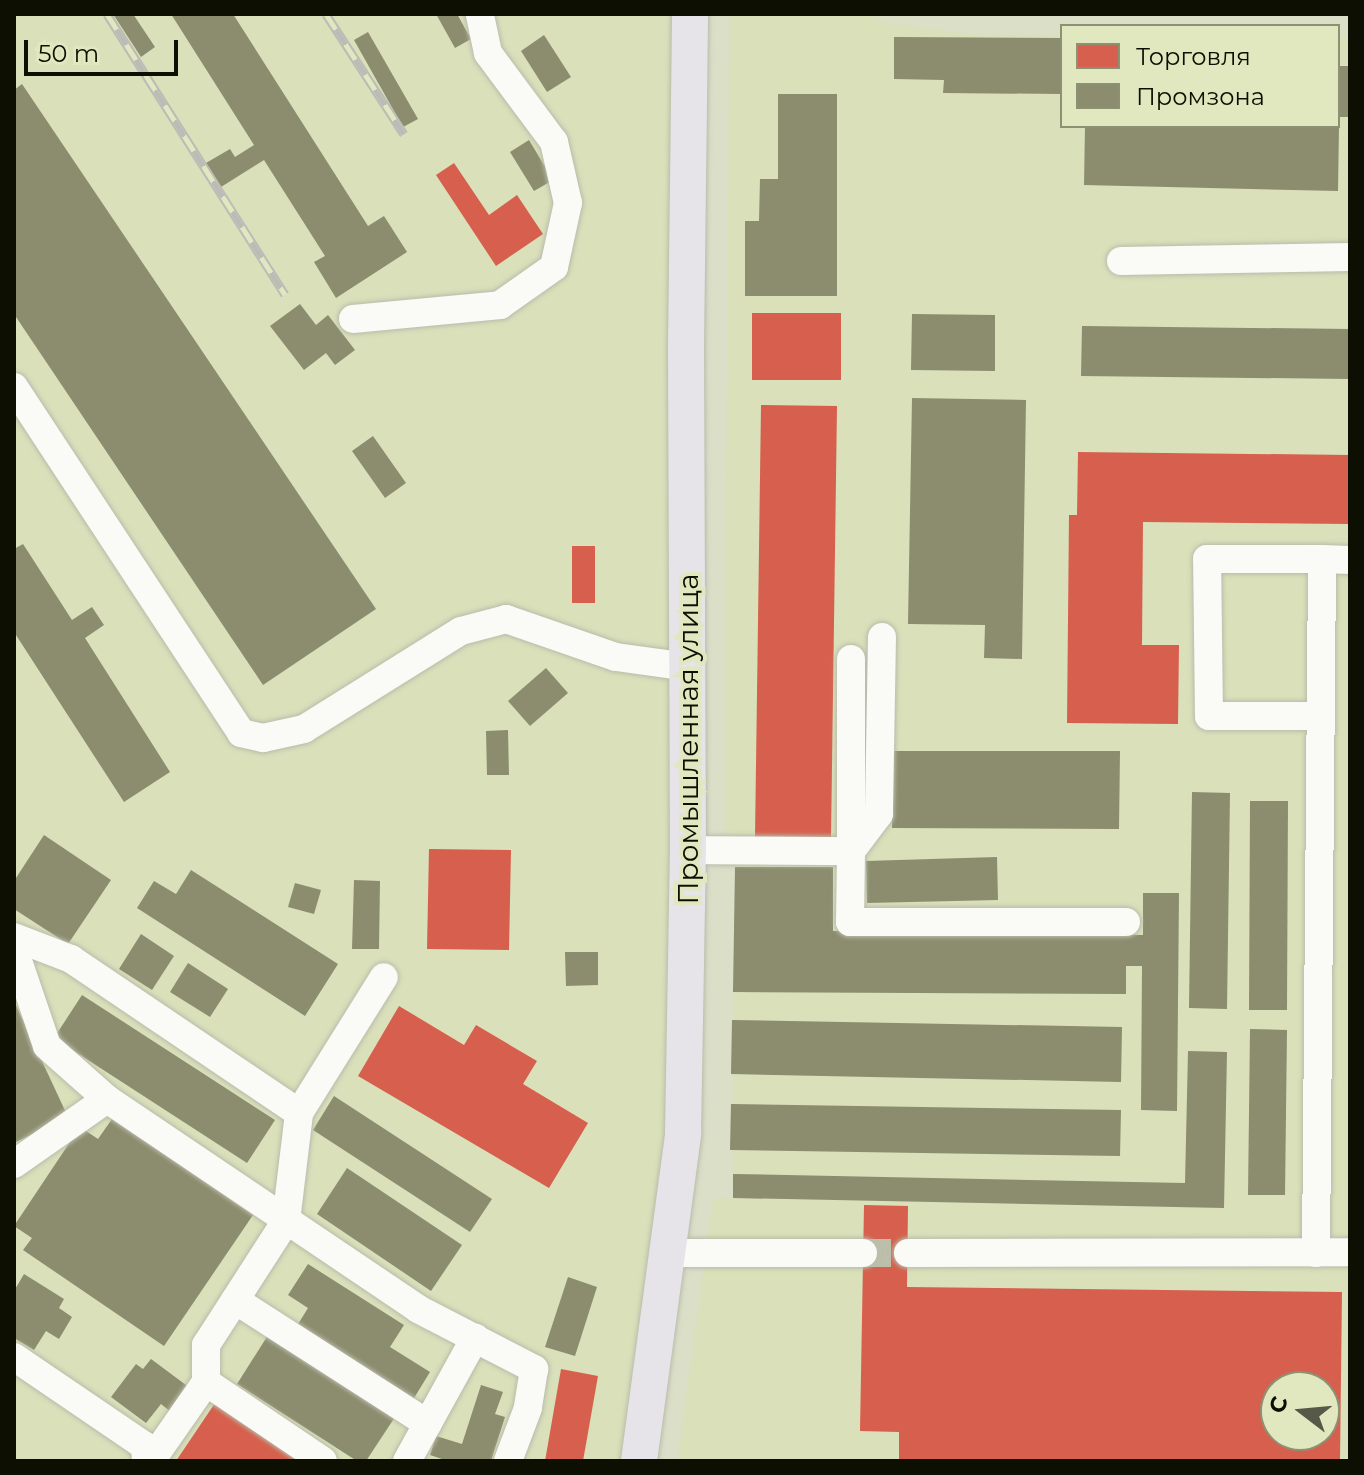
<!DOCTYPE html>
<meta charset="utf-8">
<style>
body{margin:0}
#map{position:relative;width:1364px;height:1475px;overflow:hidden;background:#dbdfc8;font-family:Montserrat,sans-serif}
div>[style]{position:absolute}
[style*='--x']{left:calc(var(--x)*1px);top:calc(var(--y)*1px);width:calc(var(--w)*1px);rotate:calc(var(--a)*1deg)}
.built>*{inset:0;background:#d9e0ba}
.shops>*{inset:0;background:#d6604d}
.industry>*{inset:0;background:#8c8c6e}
.minor-tunnel>*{height:28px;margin-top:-14px;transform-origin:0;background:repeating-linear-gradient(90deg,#bcc0aa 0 28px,transparent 0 42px)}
.roads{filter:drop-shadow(0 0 2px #b9bcaa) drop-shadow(0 0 2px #b9bcaa)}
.minor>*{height:28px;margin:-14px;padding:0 14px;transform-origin:14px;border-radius:14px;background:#fafaf7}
.major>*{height:36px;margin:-18px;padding:0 18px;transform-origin:18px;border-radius:18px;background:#e6e4e9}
.rail>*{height:9px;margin-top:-4.5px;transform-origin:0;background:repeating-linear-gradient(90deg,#e1e8bf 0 18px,#bcbcb7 0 36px);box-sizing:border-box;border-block:2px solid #bcbcb7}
span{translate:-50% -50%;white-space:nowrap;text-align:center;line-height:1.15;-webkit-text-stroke:8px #e1e8bf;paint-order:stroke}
.street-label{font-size:28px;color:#0e0f03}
.frame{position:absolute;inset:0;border:16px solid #0e0f03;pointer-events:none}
.legend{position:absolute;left:1060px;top:24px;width:280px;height:104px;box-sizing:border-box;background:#e1e8bf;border:2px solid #8d9174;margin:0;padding:10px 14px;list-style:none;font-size:24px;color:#0e0f03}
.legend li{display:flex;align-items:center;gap:16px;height:40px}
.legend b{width:40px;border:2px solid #8d9174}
.north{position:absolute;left:1260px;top:1371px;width:80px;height:80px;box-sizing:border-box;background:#e1e8bf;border:2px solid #8d9174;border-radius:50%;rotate:286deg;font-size:22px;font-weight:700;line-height:32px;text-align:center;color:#0e0f03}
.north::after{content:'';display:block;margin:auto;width:28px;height:36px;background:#565848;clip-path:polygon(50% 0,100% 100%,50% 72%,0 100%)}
.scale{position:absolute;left:24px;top:40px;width:154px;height:36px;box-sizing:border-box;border:4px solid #0e0f03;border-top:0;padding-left:10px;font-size:24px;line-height:28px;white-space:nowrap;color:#0e0f03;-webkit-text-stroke:6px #e1e8bf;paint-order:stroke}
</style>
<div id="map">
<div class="built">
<i style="clip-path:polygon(14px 14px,670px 14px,674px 619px,668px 1124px,622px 1461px,14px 1461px)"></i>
<i style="clip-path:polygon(evenodd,729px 14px,871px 14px,883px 22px,978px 35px,1062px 35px,1062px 126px,1338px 126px,1338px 36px,1350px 36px,1350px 1461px,677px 1461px,713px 1199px,733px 1198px,735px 867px,724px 867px,729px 14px,1276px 1387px,1324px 1387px,1324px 1435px,1276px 1435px,1276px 1387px)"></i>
</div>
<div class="shops">
<i style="clip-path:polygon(454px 163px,489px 215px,517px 195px,543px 234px,496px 266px,436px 175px)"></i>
<i style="clip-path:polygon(752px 313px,841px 313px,841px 380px,752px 380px)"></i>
<i style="clip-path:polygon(761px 405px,837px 406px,831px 839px,755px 838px)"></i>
<i style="clip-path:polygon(1078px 452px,1350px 455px,1350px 524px,1143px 522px,1142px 645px,1179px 645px,1178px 724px,1067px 723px,1069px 515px,1077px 515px)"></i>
<i style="clip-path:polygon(572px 546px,595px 546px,595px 603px,572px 603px)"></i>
<i style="clip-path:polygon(429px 849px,511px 850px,509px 950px,427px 949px)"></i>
<i style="clip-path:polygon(399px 1006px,464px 1045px,476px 1025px,537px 1061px,523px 1084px,588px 1123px,549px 1188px,358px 1076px)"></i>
<i style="clip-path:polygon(evenodd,864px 1205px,908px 1206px,907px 1287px,1342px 1292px,1340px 1461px,899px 1461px,899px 1432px,860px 1431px,864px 1205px,1276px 1387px,1324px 1387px,1324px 1435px,1276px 1435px,1276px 1387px)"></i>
<i style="clip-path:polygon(561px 1369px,598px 1376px,583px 1461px,545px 1461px)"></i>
<i style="clip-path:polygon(215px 1403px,302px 1461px,176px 1461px)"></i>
</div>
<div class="industry">
<i style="clip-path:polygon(113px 14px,133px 14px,155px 47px,141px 57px)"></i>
<i style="clip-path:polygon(171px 14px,233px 14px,368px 226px,384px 216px,407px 252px,336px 298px,314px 262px,325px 256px,264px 160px,221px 187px,206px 163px,230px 149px,235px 157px,254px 145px)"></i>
<i style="clip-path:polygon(436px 14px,457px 14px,471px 39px,455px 48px)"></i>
<i style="clip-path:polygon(368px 32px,418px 119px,403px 127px,354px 40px)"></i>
<i style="clip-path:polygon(544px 35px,571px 77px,547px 92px,521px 51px)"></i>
<i style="clip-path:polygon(894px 37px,1062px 38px,1062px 94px,943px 93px,944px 80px,894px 79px)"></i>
<i style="clip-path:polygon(1338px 66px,1350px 66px,1350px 117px,1338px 117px)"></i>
<i style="clip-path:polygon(22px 84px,376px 609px,263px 685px,14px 314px,14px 90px)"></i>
<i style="clip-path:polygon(778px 94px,837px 94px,837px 296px,745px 296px,745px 221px,759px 221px,760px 179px,778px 179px)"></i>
<i style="clip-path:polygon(1085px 126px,1339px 126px,1338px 191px,1084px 185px)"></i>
<i style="clip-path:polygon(529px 140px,553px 180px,534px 191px,510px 152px)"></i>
<i style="clip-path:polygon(300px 304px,316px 325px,328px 315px,355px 350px,335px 365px,326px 353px,304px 370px,270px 326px)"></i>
<i style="clip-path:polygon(912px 314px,995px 315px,995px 371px,911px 370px)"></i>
<i style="clip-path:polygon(1082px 326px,1350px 329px,1350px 379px,1081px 376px)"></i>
<i style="clip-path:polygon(912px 398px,1026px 400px,1022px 659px,984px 658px,985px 625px,908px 624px)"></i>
<i style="clip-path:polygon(373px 436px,406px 483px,385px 498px,352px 451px)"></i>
<i style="clip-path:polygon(23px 544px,72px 620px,92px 607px,104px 625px,85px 638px,170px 772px,124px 802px,14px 632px,14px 549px)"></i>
<i style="clip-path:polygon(546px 668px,568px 693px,530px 726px,508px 701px)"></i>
<i style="clip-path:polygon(508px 730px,509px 775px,487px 775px,486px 731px)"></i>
<i style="clip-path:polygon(892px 751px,1120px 751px,1119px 829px,892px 828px)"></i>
<i style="clip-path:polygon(1192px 792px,1230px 793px,1227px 1009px,1189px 1008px)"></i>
<i style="clip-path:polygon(1250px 801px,1288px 801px,1287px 1010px,1249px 1010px)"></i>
<i style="clip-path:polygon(44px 835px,111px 880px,68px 944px,14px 909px,14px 881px)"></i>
<i style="clip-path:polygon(997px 857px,998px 900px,867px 903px,866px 861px)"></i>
<i style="clip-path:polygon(735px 867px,833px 867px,833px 931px,1143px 935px,1143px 893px,1179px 893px,1177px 1111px,1141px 1110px,1142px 966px,1126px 966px,1126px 994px,733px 992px)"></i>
<i style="clip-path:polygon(191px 870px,338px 964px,305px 1016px,137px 908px,154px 881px,176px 894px)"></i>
<i style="clip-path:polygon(354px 880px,380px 881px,379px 949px,352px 949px)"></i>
<i style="clip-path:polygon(295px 883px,321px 890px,314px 914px,288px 907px)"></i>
<i style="clip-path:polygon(141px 934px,174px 956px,152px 990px,119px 969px)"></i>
<i style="clip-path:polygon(565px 952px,598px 952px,598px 985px,566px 986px)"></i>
<i style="clip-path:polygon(188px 963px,228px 989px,210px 1017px,170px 992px)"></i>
<i style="clip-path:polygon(82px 995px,275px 1120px,247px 1163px,54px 1038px)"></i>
<i style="clip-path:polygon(14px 1001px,68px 1117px,14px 1143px)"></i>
<i style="clip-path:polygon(732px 1020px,1122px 1027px,1121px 1082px,731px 1074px)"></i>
<i style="clip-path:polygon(1250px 1029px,1287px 1030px,1285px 1195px,1248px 1195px)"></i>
<i style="clip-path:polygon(1188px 1051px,1227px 1052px,1224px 1208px,733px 1198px,733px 1174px,1185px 1183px)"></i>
<i style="clip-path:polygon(334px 1096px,492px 1199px,470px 1232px,313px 1130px)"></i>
<i style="clip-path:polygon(731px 1104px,1121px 1110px,1120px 1156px,730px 1150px)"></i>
<i style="clip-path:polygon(112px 1119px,253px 1215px,164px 1346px,23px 1250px,32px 1238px,14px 1226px,80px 1127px,98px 1139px)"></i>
<i style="clip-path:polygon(347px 1168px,462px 1245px,431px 1291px,317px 1214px)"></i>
<i style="clip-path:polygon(308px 1264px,404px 1325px,390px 1347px,430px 1372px,411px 1403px,295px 1329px,308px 1308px,288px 1295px)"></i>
<i style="clip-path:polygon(24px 1274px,64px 1299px,59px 1308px,72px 1317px,59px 1339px,46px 1331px,34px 1350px,14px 1338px,14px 1291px)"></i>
<i style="clip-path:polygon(568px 1277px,597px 1287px,575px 1356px,545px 1347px)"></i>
<i style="clip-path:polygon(270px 1332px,397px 1414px,366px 1461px,357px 1461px,237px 1384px)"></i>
<i style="clip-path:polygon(151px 1359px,190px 1388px,171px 1412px,161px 1404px,146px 1423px,111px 1397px,136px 1364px,143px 1369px)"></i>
<i style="clip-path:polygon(481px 1385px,503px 1392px,495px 1414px,505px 1417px,491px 1461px,448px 1461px,430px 1455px,436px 1436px,462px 1444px)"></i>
</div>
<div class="minor-tunnel">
<i style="--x:863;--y:1253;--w:45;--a:0"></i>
</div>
<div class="roads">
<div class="minor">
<i style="--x:1121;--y:261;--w:229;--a:-1"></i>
<i style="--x:353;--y:319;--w:148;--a:-5.4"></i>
<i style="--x:500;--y:305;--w:66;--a:-35.1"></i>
<i style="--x:554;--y:267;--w:66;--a:-77.7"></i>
<i style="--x:568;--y:203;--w:63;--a:-102.9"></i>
<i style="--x:554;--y:142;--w:111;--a:-126.6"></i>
<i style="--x:488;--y:53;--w:40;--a:-102"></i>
<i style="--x:14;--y:387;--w:414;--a:56.7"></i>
<i style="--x:241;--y:733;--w:23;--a:13"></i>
<i style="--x:263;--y:738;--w:42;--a:-12.4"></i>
<i style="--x:304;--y:729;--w:185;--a:-32"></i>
<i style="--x:461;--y:631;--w:47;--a:-14.9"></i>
<i style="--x:506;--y:619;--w:116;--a:19.1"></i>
<i style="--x:616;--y:657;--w:74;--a:7.8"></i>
<i style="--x:882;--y:637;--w:177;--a:91"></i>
<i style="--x:879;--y:814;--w:46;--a:127.1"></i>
<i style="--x:851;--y:851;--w:71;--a:90.8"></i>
<i style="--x:850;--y:922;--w:276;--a:0"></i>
<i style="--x:1321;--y:716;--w:112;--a:180"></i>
<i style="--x:1209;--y:716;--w:157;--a:-90.7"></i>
<i style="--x:1207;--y:559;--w:115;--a:0"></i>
<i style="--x:688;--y:850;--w:163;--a:0.4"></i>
<i style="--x:851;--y:851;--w:192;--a:-90"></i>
<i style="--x:14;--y:937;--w:61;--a:21.1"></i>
<i style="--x:71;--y:959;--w:275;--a:34"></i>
<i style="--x:14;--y:949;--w:102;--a:71.2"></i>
<i style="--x:47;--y:1046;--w:80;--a:41.5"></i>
<i style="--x:107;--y:1099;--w:375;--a:34"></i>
<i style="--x:418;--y:1309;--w:131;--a:27.3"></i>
<i style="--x:534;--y:1369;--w:39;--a:99"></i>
<i style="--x:528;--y:1408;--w:57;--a:110.7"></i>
<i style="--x:14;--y:1164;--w:113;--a:-35"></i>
<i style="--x:667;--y:1253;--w:196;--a:0"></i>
<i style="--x:908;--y:1253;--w:442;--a:-0.1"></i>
<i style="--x:1316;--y:1253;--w:694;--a:-89.5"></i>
<i style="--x:1322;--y:559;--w:28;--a:2"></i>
<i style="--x:235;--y:1300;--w:229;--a:32.7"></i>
<i style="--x:14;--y:1357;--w:158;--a:34.2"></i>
<i style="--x:145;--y:1446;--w:15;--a:86"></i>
<i style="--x:206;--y:1382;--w:141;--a:34"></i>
<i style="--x:151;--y:1461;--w:96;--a:-55.2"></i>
<i style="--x:206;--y:1382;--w:37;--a:-90"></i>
<i style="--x:206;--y:1345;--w:148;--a:-57.2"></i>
<i style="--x:286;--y:1221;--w:109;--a:-83.1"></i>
<i style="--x:299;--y:1113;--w:160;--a:-58"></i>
<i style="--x:407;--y:1461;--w:141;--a:-61.1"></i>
</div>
<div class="major">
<i style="--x:639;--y:1461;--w:330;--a:-82.3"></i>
<i style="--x:683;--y:1134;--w:284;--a:-89"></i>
<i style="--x:688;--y:850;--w:503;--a:-90.23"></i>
<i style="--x:686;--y:347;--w:333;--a:-89.3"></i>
</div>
</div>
<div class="rail">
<i style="--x:107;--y:14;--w:332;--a:57.6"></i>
<i style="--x:326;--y:14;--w:143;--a:57"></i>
</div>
<div class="street-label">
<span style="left:688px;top:739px;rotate:-90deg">Промышленная улица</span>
</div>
<div class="frame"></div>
<ul class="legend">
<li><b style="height:22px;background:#d6604d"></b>Торговля</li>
<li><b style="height:22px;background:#8c8c6e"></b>Промзона</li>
</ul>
<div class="north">С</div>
<div class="scale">50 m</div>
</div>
